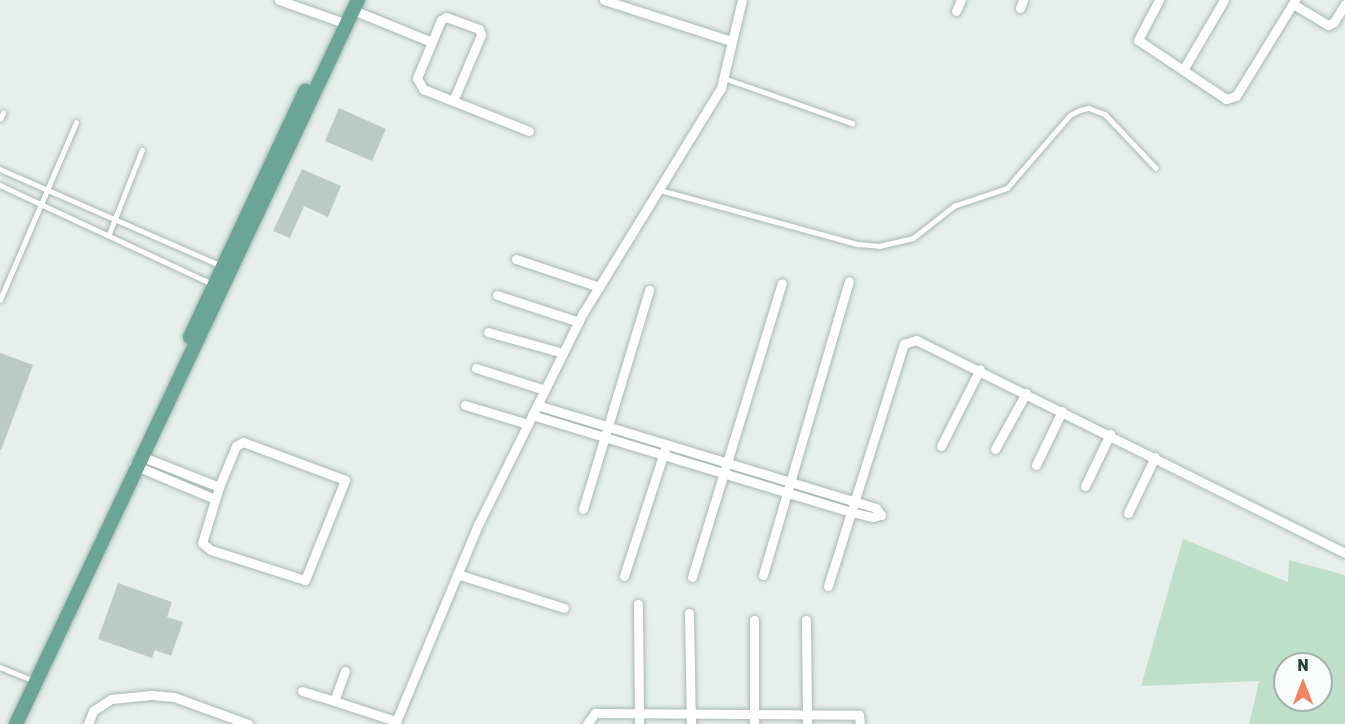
<!DOCTYPE html>
<style>
body{margin:0}
#map{position:relative;width:1345px;height:724px;overflow:hidden;background:#e6efeb;font-family:Rubik,sans-serif}
div>[style]{position:absolute}
[style*='--x']{left:calc(var(--x)*1px);top:calc(var(--y)*1px);width:calc(var(--w)*1px);rotate:calc(var(--a)*1deg)}
.green>*{inset:0;background:#bfe0c8}
.building>*{inset:0;background:#bbcac4}
.roads{filter:drop-shadow(0 0 2px #a8b8b2) drop-shadow(0 0 2px #a8b8b2)}
.service>*{height:4.5px;margin:-2.25px;padding:0 2.25px;transform-origin:2.25px;border-radius:2.25px;background:#fff}
.minor>*{height:9px;margin:-4.5px;padding:0 4.5px;transform-origin:4.5px;border-radius:4.5px;background:#fff}
.primary>*{height:14px;margin:-7px;padding:0 7px;transform-origin:7px;border-radius:7px;background:#6aa596}
span{translate:-50% -50%;white-space:nowrap;text-align:center;line-height:1.15;-webkit-text-stroke:6px #f7fbf9;paint-order:stroke}
.north{position:absolute;left:1273px;top:652px;width:60px;height:60px;box-sizing:border-box;background:#f7fbf9;border:2px solid #a3b1ad;border-radius:50%;rotate:0deg;font-size:16px;font-weight:700;line-height:24px;text-align:center;color:#24423a}
.north::after{content:'';display:block;margin:auto;width:21px;height:27px;background:#f4845f;clip-path:polygon(50% 0,100% 100%,50% 72%,0 100%)}
</style>
<div id="map">
<div class="green">
<i style="clip-path:polygon(evenodd,1183px 539px,1288px 582px,1289px 560px,1345px 575px,1345px 724px,1249px 724px,1259px 681px,1141px 686px,1183px 539px,1285px 664px,1321px 664px,1321px 700px,1285px 700px,1285px 664px)"></i>
</div>
<div class="building">
<i style="clip-path:polygon(339px 108px,386px 129px,372px 161px,325px 141px)"></i>
<i style="clip-path:polygon(302px 169px,341px 186px,328px 217px,304px 206px,290px 238px,273px 231px)"></i>
<i style="clip-path:polygon(0 353px,33px 365px,1px 450px,0 450px)"></i>
<i style="clip-path:polygon(118px 583px,172px 602px,167px 617px,183px 622px,171px 656px,155px 650px,152px 658px,98px 639px)"></i>
</div>
<div class="roads">
<div class="service">
<i style="--x:724;--y:78;--w:136;--a:19.4"></i>
<i style="--x:0;--y:119;--w:7;--a:-63"></i>
<i style="--x:0;--y:169;--w:240;--a:23.6"></i>
<i style="--x:0;--y:185;--w:234;--a:25"></i>
<i style="--x:660;--y:190;--w:205;--a:15.3"></i>
<i style="--x:858;--y:244;--w:21;--a:5"></i>
<i style="--x:879;--y:246;--w:35;--a:-13"></i>
<i style="--x:913;--y:238;--w:52;--a:-38"></i>
<i style="--x:954;--y:206;--w:56;--a:-18.8"></i>
<i style="--x:1007;--y:188;--w:96;--a:-49.2"></i>
<i style="--x:1070;--y:115;--w:11;--a:-27"></i>
<i style="--x:1080;--y:110;--w:9;--a:-13"></i>
<i style="--x:1089;--y:108;--w:17;--a:21"></i>
<i style="--x:1105;--y:114;--w:74;--a:46.6"></i>
<i style="--x:109;--y:234;--w:90;--a:-68.6"></i>
<i style="--x:0;--y:300;--w:193;--a:-66.8"></i>
<i style="--x:0;--y:667;--w:37;--a:22"></i>
</div>
<div class="minor">
<i style="--x:279;--y:0;--w:72;--a:19.4"></i>
<i style="--x:604;--y:0;--w:133;--a:17.9"></i>
<i style="--x:1159;--y:0;--w:45;--a:117.7"></i>
<i style="--x:1138;--y:40;--w:106;--a:33.8"></i>
<i style="--x:1226;--y:99;--w:10;--a:-17"></i>
<i style="--x:1236;--y:96;--w:113;--a:-58.4"></i>
<i style="--x:1293;--y:4;--w:41;--a:31"></i>
<i style="--x:1328;--y:25;--w:7;--a:-27"></i>
<i style="--x:1334;--y:22;--w:21;--a:-59"></i>
<i style="--x:1020;--y:8;--w:9;--a:-69"></i>
<i style="--x:353;--y:10;--w:85;--a:22.1"></i>
<i style="--x:956;--y:11;--w:12;--a:-66"></i>
<i style="--x:1183;--y:70;--w:81;--a:-59.6"></i>
<i style="--x:453;--y:101;--w:72;--a:-67"></i>
<i style="--x:481;--y:35;--w:6;--a:-108"></i>
<i style="--x:479;--y:29;--w:35;--a:-160"></i>
<i style="--x:446;--y:17;--w:6;--a:149"></i>
<i style="--x:441;--y:20;--w:63;--a:112.5"></i>
<i style="--x:417;--y:78;--w:13;--a:61"></i>
<i style="--x:423;--y:89;--w:114;--a:21.6"></i>
<i style="--x:516;--y:259;--w:88;--a:18.6"></i>
<i style="--x:497;--y:295;--w:86;--a:18.2"></i>
<i style="--x:488;--y:332;--w:78;--a:15.6"></i>
<i style="--x:476;--y:368;--w:72;--a:17.7"></i>
<i style="--x:465;--y:405;--w:66;--a:16.8"></i>
<i style="--x:532;--y:415;--w:334;--a:16.9"></i>
<i style="--x:852;--y:512;--w:21;--a:14"></i>
<i style="--x:872;--y:517;--w:9;--a:-13"></i>
<i style="--x:881;--y:515;--w:9;--a:-126"></i>
<i style="--x:876;--y:508;--w:354;--a:-163.1"></i>
<i style="--x:243;--y:442;--w:109;--a:20.4"></i>
<i style="--x:345;--y:480;--w:108;--a:111.8"></i>
<i style="--x:305;--y:580;--w:99;--a:-162.3"></i>
<i style="--x:211;--y:550;--w:11;--a:-142"></i>
<i style="--x:202;--y:543;--w:59;--a:-73.1"></i>
<i style="--x:219;--y:487;--w:44;--a:-67.5"></i>
<i style="--x:236;--y:446;--w:8;--a:-30"></i>
<i style="--x:941;--y:446;--w:86;--a:-63.1"></i>
<i style="--x:995;--y:449;--w:64;--a:-61"></i>
<i style="--x:143;--y:457;--w:82;--a:21.5"></i>
<i style="--x:134;--y:465;--w:88;--a:22.8"></i>
<i style="--x:1036;--y:465;--w:60;--a:-64.3"></i>
<i style="--x:1085;--y:486;--w:58;--a:-64.3"></i>
<i style="--x:583;--y:509;--w:229;--a:-73.2"></i>
<i style="--x:1128;--y:513;--w:62;--a:-64.3"></i>
<i style="--x:457;--y:574;--w:112;--a:17.6"></i>
<i style="--x:763;--y:575;--w:306;--a:-73.7"></i>
<i style="--x:624;--y:576;--w:133;--a:-72.1"></i>
<i style="--x:692;--y:577;--w:307;--a:-73"></i>
<i style="--x:828;--y:586;--w:254;--a:-72.6"></i>
<i style="--x:904;--y:344;--w:13;--a:-18"></i>
<i style="--x:916;--y:340;--w:479;--a:26.4"></i>
<i style="--x:638;--y:604;--w:120;--a:89.5"></i>
<i style="--x:689;--y:613;--w:111;--a:89"></i>
<i style="--x:754;--y:620;--w:104;--a:90"></i>
<i style="--x:806;--y:620;--w:104;--a:89.4"></i>
<i style="--x:345;--y:671;--w:32;--a:110"></i>
<i style="--x:334;--y:701;--w:65;--a:17.9"></i>
<i style="--x:302;--y:691;--w:34;--a:17"></i>
<i style="--x:88;--y:724;--w:14;--a:-69"></i>
<i style="--x:93;--y:711;--w:22;--a:-34"></i>
<i style="--x:111;--y:699;--w:40;--a:-5.7"></i>
<i style="--x:151;--y:695;--w:23;--a:5"></i>
<i style="--x:174;--y:697;--w:79;--a:20"></i>
<i style="--x:395;--y:724;--w:216;--a:-67.4"></i>
<i style="--x:478;--y:525;--w:237;--a:-63.7"></i>
<i style="--x:583;--y:313;--w:264;--a:-58.5"></i>
<i style="--x:721;--y:88;--w:90;--a:-76.6"></i>
<i style="--x:587;--y:724;--w:14;--a:-54"></i>
<i style="--x:595;--y:713;--w:264;--a:0.4"></i>
<i style="--x:859;--y:715;--w:9;--a:84"></i>
</div>
<div class="primary">
<i style="--x:190;--y:337;--w:272;--a:-64.9"></i>
<i style="--x:16;--y:724;--w:801;--a:-64.72"></i>
</div>
</div>
<div class="north">N</div>
</div>
